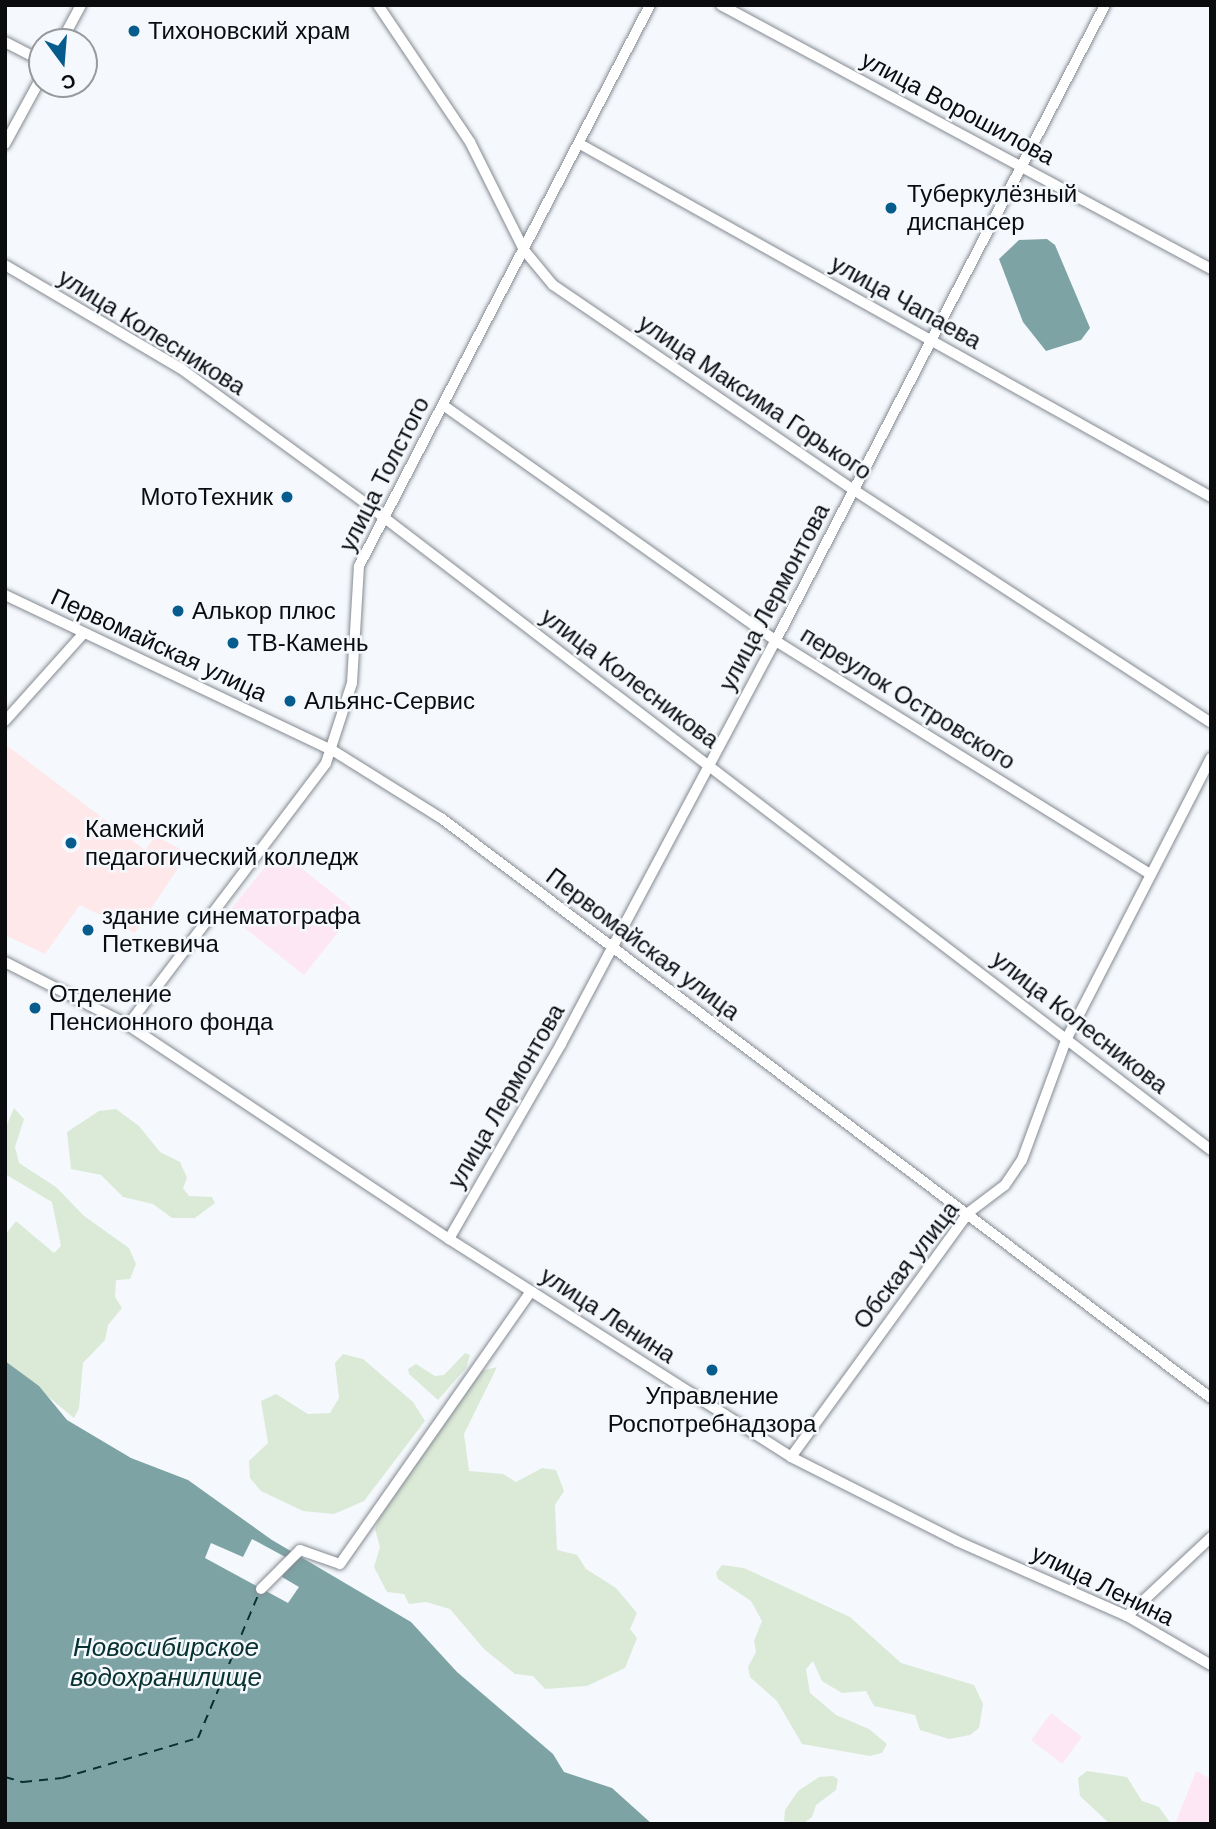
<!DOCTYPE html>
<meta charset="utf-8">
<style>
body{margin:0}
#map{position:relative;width:1216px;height:1829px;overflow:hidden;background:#f5f9fd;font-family:Arial,sans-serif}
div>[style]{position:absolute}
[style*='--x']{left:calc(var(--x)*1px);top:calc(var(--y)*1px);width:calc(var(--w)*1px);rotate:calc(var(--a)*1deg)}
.industrial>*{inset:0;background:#fde7f5}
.education>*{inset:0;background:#fee8ea}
.green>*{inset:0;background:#dbe9d7}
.water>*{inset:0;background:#7da3a4}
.pier>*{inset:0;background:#f5f9fd}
.ferry>*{height:2px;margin-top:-1px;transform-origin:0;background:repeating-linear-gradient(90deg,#083132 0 9px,transparent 0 16px)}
.roads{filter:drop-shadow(0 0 2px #848a91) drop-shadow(0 0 2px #848a91)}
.minor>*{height:10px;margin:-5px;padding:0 5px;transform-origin:5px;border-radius:5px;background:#fff}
.dots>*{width:19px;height:19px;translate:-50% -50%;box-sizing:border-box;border:4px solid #f5f9fd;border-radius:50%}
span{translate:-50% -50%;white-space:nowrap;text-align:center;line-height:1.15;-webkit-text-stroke:5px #f5f9fd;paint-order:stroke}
.poi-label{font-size:24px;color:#0a0c0e}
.left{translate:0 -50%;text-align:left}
.right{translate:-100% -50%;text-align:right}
.street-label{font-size:24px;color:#0a0c0e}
.water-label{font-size:26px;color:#083132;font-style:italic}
.frame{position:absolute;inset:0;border:7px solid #0a0c0e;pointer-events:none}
.north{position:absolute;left:28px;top:28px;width:70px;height:70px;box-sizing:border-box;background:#f5f9fd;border:2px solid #979a9d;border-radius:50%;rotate:164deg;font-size:19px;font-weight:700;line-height:28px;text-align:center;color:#0a0c0e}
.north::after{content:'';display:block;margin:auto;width:24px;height:32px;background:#075c8e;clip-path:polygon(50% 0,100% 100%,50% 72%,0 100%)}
</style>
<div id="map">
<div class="industrial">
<i style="clip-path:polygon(279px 850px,355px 911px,304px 975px,227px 914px)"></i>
<i style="clip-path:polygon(1051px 1713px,1082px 1737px,1062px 1764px,1031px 1740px)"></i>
<i style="clip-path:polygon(1196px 1771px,1211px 1779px,1211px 1824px,1175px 1824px)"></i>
</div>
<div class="education">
<i style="clip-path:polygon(5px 744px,145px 850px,156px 836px,188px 853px,135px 933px,80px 905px,45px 954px,5px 935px)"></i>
</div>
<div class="green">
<i style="clip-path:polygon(14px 1108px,24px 1119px,15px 1147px,19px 1163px,56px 1187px,84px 1216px,129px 1248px,136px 1264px,130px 1279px,116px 1280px,115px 1297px,122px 1308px,108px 1325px,105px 1340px,83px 1363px,79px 1408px,74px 1418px,5px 1361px,5px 1235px,16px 1221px,54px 1253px,61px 1246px,52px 1202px,5px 1174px,5px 1129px)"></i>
<i style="clip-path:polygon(116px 1109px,139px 1126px,160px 1152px,180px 1162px,187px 1178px,183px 1188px,189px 1196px,212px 1197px,215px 1203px,195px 1218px,172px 1218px,153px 1204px,123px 1197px,101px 1175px,71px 1169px,67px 1132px,99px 1111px)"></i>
<i style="clip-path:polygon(465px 1353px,470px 1355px,466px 1368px,438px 1400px,409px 1374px,408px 1369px,416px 1364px,435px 1376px,444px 1375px)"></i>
<i style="clip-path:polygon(343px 1354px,363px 1359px,413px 1402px,425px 1421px,364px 1501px,334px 1514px,303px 1511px,261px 1491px,250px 1478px,249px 1461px,268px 1443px,261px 1401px,276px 1394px,308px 1414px,330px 1413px,339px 1398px,335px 1363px)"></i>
<i style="clip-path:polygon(497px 1367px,464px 1434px,469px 1471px,503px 1474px,516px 1482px,542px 1468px,556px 1470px,564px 1491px,555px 1505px,557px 1550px,577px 1555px,586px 1569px,616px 1588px,637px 1613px,630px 1629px,637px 1638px,625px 1668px,587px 1686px,545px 1689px,533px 1676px,515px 1674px,484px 1649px,450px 1609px,426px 1602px,409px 1604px,404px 1594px,387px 1592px,374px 1567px,380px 1547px,375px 1529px,379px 1518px,481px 1371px)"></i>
<i style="clip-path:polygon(722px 1565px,744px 1568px,850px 1617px,901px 1663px,974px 1685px,983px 1704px,979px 1728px,970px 1735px,949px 1739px,920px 1730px,915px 1715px,874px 1706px,866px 1691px,842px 1693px,822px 1681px,813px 1661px,806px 1669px,810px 1693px,836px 1715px,869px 1729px,887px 1744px,882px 1753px,870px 1756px,802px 1744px,777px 1701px,750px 1677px,748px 1667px,756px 1652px,754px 1641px,762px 1621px,751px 1601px,718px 1579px,716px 1573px)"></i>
<i style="clip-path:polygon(1087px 1771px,1127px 1777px,1142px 1801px,1159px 1807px,1171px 1824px,1109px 1823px,1080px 1796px,1078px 1778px)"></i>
<i style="clip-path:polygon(833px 1776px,838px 1779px,836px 1790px,816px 1805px,812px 1817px,803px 1824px,784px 1821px,785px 1810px,798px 1791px,819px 1777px)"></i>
</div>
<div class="water">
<i style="clip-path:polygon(1047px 239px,1055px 245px,1090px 328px,1081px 340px,1046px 351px,1023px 322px,999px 259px,1019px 240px)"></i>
<i style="clip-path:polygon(5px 1361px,39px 1386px,67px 1420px,131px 1458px,188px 1480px,272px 1540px,411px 1622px,457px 1672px,553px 1754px,564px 1772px,612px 1788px,652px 1824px,5px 1824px)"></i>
</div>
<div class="pier">
<i style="clip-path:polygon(252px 1539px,289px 1559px,282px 1577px,299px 1587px,288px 1603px,205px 1558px,211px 1543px,243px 1557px)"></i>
</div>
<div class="ferry">
<i style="--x:5;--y:1777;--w:19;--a:16"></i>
<i style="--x:23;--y:1782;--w:39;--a:-6"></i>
<i style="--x:62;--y:1778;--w:142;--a:-16.4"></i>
<i style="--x:198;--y:1738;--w:157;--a:-67.2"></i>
</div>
<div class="roads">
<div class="minor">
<i style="--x:378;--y:5;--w:165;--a:56.1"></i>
<i style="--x:470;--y:142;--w:121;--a:63.4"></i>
<i style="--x:524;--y:250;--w:45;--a:50.4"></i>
<i style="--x:553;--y:285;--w:364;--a:34.3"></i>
<i style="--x:854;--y:490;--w:426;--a:33.1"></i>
<i style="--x:721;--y:5;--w:557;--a:28.31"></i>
<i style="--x:5;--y:42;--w:42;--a:27.2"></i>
<i style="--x:61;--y:42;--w:42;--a:-61.6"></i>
<i style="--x:5;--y:144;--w:77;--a:-61.4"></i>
<i style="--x:580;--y:144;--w:723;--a:29.22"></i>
<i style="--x:5;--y:265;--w:203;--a:30.5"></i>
<i style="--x:180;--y:368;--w:234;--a:36.1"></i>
<i style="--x:369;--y:506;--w:1060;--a:37.41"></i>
<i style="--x:443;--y:405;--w:412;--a:35.3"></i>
<i style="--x:779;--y:643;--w:437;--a:31.9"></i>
<i style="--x:5;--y:595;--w:362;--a:25.4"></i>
<i style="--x:332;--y:750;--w:128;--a:32"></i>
<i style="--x:441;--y:818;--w:964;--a:36.99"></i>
<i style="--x:5;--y:721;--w:118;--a:-48.1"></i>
<i style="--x:5;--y:962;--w:138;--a:27.1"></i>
<i style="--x:128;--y:1025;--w:386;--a:33.7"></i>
<i style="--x:449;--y:1239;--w:406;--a:32.5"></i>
<i style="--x:791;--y:1457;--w:186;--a:26.8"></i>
<i style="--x:957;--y:1541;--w:186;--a:23.8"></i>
<i style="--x:1127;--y:1616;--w:97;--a:30.3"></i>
<i style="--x:128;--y:1025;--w:328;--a:-52.9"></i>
<i style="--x:326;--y:763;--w:84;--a:-72"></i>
<i style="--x:352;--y:683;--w:117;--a:-86.6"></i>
<i style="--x:359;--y:566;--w:632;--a:-62.58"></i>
<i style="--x:449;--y:1239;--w:225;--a:-60.1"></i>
<i style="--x:561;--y:1044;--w:458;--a:-62"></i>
<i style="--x:776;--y:640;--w:715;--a:-62.61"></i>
<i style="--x:791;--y:1457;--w:301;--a:-54"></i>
<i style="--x:968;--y:1213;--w:46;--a:-37.1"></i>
<i style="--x:1005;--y:1185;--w:30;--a:-56"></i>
<i style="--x:1022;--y:1160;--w:130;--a:-69.8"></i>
<i style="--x:1067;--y:1038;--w:315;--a:-62.8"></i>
<i style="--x:261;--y:1589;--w:55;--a:-45"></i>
<i style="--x:300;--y:1550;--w:42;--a:19.3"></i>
<i style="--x:340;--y:1564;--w:333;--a:-55"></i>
<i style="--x:1127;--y:1616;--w:115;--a:-43.2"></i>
</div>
</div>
<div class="dots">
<i style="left:134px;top:31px;background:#075c8e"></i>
<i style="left:891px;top:208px;background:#075c8e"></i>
<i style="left:287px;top:497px;background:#075c8e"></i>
<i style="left:178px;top:611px;background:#075c8e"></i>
<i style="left:233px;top:643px;background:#075c8e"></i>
<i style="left:290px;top:701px;background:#075c8e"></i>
<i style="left:71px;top:843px;background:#075c8e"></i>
<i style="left:88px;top:930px;background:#075c8e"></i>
<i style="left:35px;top:1008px;background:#075c8e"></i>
<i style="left:712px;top:1370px;background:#075c8e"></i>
</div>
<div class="poi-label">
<span class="left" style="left:148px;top:31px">Тихоновский храм</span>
<span class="left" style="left:907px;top:208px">Туберкулёзный<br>диспансер</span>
<span class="right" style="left:273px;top:497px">МотоТехник</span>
<span class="left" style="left:192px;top:611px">Алькор плюс</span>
<span class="left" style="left:247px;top:643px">ТВ-Камень</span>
<span class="left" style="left:304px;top:701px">Альянс-Сервис</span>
<span class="left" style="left:85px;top:843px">Каменский<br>педагогический колледж</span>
<span class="left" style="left:102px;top:930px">здание синематографа<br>Петкевича</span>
<span class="left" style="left:49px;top:1008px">Отделение<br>Пенсионного фонда</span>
<span style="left:712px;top:1410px">Управление<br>Роспотребнадзора</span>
</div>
<div class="street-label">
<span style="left:958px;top:108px;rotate:28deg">улица Ворошилова</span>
<span style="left:906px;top:302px;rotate:29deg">улица Чапаева</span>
<span style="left:152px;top:332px;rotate:32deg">улица Колесникова</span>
<span style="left:755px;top:397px;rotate:34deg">улица Максима Горького</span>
<span style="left:384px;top:474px;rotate:-63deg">улица Толстого</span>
<span style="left:774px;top:597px;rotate:-62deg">улица Лермонтова</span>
<span style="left:159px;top:645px;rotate:25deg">Первомайская улица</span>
<span style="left:630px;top:678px;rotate:37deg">улица Колесникова</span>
<span style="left:908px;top:698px;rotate:32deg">переулок Островского</span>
<span style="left:643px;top:944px;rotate:37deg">Первомайская улица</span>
<span style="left:1080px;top:1022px;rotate:38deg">улица Колесникова</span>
<span style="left:506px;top:1096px;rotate:-60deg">улица Лермонтова</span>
<span style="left:906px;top:1265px;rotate:-52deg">Обская улица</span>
<span style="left:608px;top:1315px;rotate:33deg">улица Ленина</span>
<span style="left:1103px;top:1585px;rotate:26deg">улица Ленина</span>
</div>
<div class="water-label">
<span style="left:166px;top:1663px">Новосибирское<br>водохранилище</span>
</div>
<div class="frame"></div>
<div class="north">С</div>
</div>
